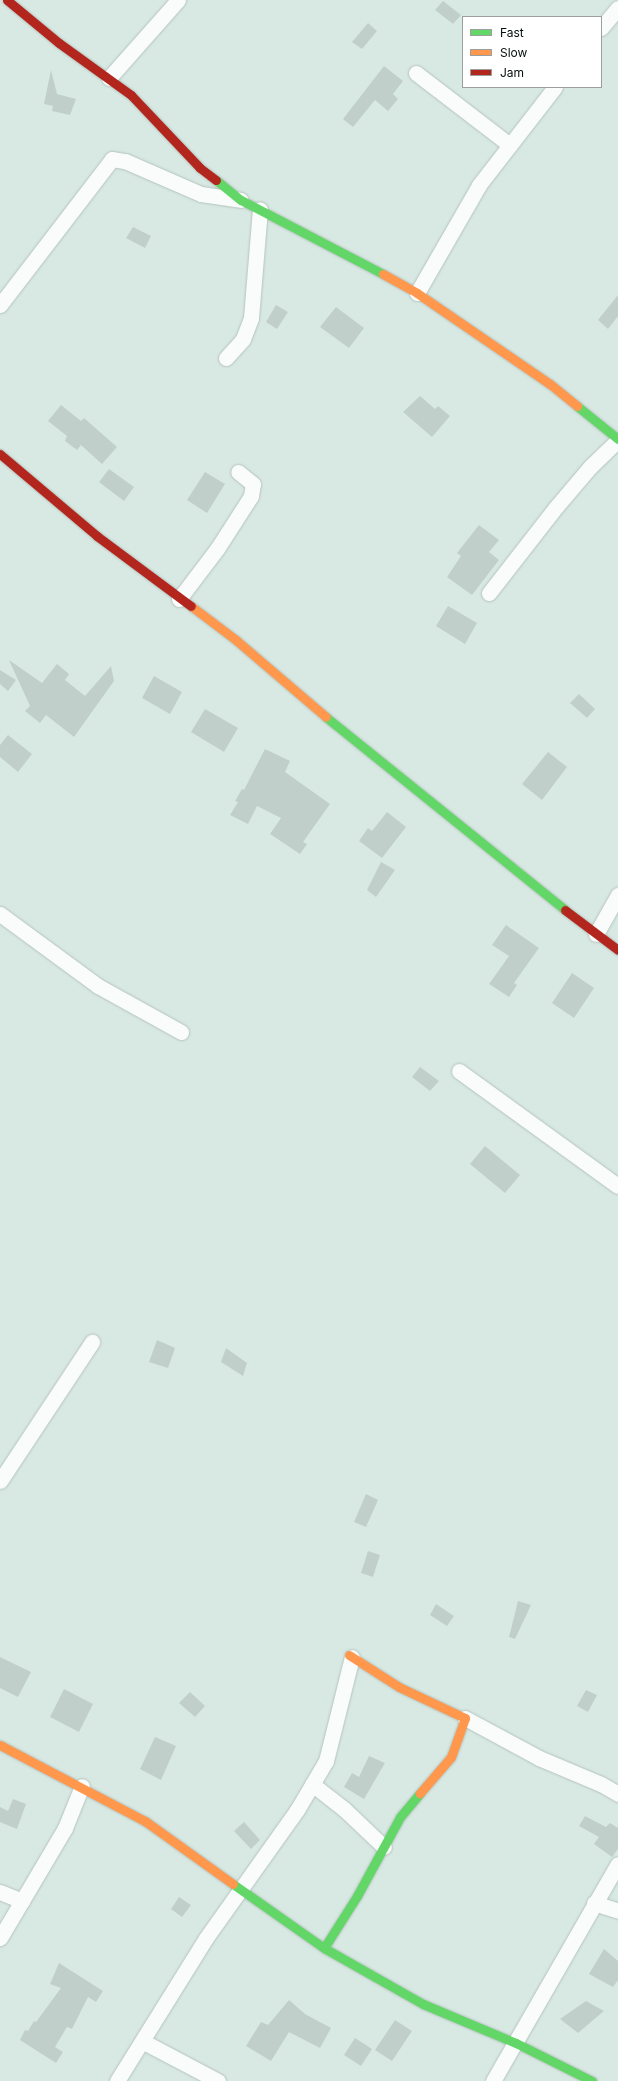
<!DOCTYPE html>
<style>
body{margin:0}
#map{position:relative;width:618px;height:2081px;overflow:hidden;background:#d8e9e3;font-family:Inter,sans-serif}
div>[style]{position:absolute}
[style*='--x']{left:calc(var(--x)*1px);top:calc(var(--y)*1px);width:calc(var(--w)*1px);rotate:calc(var(--a)*1deg)}
.building>*{inset:0;background:#c0cfc9}
.roads{filter:drop-shadow(0 0 1px #b5c3be) drop-shadow(0 0 1px #b5c3be)}
.street>*{height:15px;margin:-7.5px;padding:0 7.5px;transform-origin:7.5px;border-radius:7.5px;background:#f9fcfb}
.fast>*{height:9px;margin:-4.5px;padding:0 4.5px;transform-origin:4.5px;border-radius:4.5px;background:#63d668}
.slow>*{height:9px;margin:-4.5px;padding:0 4.5px;transform-origin:4.5px;border-radius:4.5px;background:#ff974d}
.jam>*{height:9px;margin:-4.5px;padding:0 4.5px;transform-origin:4.5px;border-radius:4.5px;background:#b3261e}
span{translate:-50% -50%;white-space:nowrap;text-align:center;line-height:1.15;-webkit-text-stroke:3px #fff;paint-order:stroke}
.legend{position:absolute;left:462px;top:16px;width:140px;height:72px;box-sizing:border-box;background:#fff;border:1px solid #9b9f9d;margin:0;padding:5px 7px;list-style:none;font-size:12px;color:#040e0b}
.legend li{display:flex;align-items:center;gap:8px;height:20px}
.legend b{width:20px;border:1px solid #9b9f9d}
</style>
<div id="map">
<div class="building">
<i style="clip-path:polygon(443px 1px,461px 15px,453px 24px,435px 10px)"></i>
<i style="clip-path:polygon(368px 23px,377px 31px,362px 49px,352px 42px)"></i>
<i style="clip-path:polygon(384px 66px,403px 81px,393px 94px,398px 99px,388px 111px,375px 100px,353px 127px,343px 119px)"></i>
<i style="clip-path:polygon(51px 70px,57px 94px,76px 99px,70px 115px,52px 111px,53px 106px,44px 104px)"></i>
<i style="clip-path:polygon(133px 227px,151px 236px,145px 248px,126px 238px)"></i>
<i style="clip-path:polygon(618px 295px,618px 316px,608px 329px,598px 320px)"></i>
<i style="clip-path:polygon(276px 305px,288px 312px,277px 329px,266px 322px)"></i>
<i style="clip-path:polygon(336px 307px,364px 328px,349px 348px,320px 327px)"></i>
<i style="clip-path:polygon(420px 396px,435px 409px,438px 406px,450px 416px,432px 437px,403px 412px)"></i>
<i style="clip-path:polygon(61px 405px,81px 421px,84px 418px,117px 447px,102px 464px,81px 445px,77px 450px,65px 441px,67px 436px,48px 421px)"></i>
<i style="clip-path:polygon(109px 469px,134px 487px,124px 501px,99px 482px)"></i>
<i style="clip-path:polygon(205px 472px,225px 484px,207px 513px,187px 500px)"></i>
<i style="clip-path:polygon(479px 525px,499px 540px,489px 552px,499px 560px,472px 595px,447px 577px,461px 556px,457px 553px)"></i>
<i style="clip-path:polygon(448px 606px,477px 623px,465px 644px,436px 626px)"></i>
<i style="clip-path:polygon(9px 660px,42px 683px,57px 664px,69px 674px,65px 680px,85px 696px,111px 666px,114px 681px,74px 737px,46px 715px,40px 723px,25px 711px,30px 706px)"></i>
<i style="clip-path:polygon(0 670px,16px 680px,8px 691px,0 684px)"></i>
<i style="clip-path:polygon(154px 676px,182px 692px,170px 714px,142px 698px)"></i>
<i style="clip-path:polygon(579px 694px,595px 709px,587px 718px,570px 703px)"></i>
<i style="clip-path:polygon(205px 709px,238px 728px,224px 752px,191px 732px)"></i>
<i style="clip-path:polygon(8px 735px,32px 754px,18px 772px,0 757px,0 745px)"></i>
<i style="clip-path:polygon(265px 749px,290px 761px,285px 772px,330px 804px,303px 842px,307px 844px,300px 854px,270px 834px,281px 818px,257px 806px,248px 824px,230px 815px,238px 802px,235px 801px,242px 789px,244px 790px)"></i>
<i style="clip-path:polygon(548px 752px,567px 767px,542px 800px,522px 784px)"></i>
<i style="clip-path:polygon(387px 812px,406px 827px,382px 858px,359px 841px,368px 828px,372px 831px)"></i>
<i style="clip-path:polygon(381px 862px,395px 870px,376px 897px,367px 890px)"></i>
<i style="clip-path:polygon(506px 925px,539px 948px,514px 983px,517px 985px,509px 997px,489px 984px,509px 956px,492px 945px)"></i>
<i style="clip-path:polygon(572px 973px,594px 988px,574px 1018px,552px 1003px)"></i>
<i style="clip-path:polygon(420px 1067px,439px 1081px,430px 1091px,412px 1077px)"></i>
<i style="clip-path:polygon(485px 1146px,520px 1175px,505px 1193px,470px 1164px)"></i>
<i style="clip-path:polygon(157px 1340px,175px 1348px,168px 1368px,149px 1362px)"></i>
<i style="clip-path:polygon(226px 1348px,247px 1363px,243px 1376px,221px 1362px)"></i>
<i style="clip-path:polygon(366px 1494px,378px 1500px,366px 1527px,354px 1522px)"></i>
<i style="clip-path:polygon(368px 1551px,380px 1555px,373px 1577px,361px 1573px)"></i>
<i style="clip-path:polygon(518px 1601px,531px 1605px,515px 1639px,509px 1637px)"></i>
<i style="clip-path:polygon(436px 1604px,454px 1616px,447px 1626px,430px 1615px)"></i>
<i style="clip-path:polygon(0 1657px,31px 1672px,18px 1697px,0 1688px)"></i>
<i style="clip-path:polygon(64px 1689px,93px 1704px,79px 1732px,50px 1717px)"></i>
<i style="clip-path:polygon(586px 1690px,597px 1695px,588px 1712px,577px 1706px)"></i>
<i style="clip-path:polygon(190px 1692px,205px 1706px,195px 1717px,179px 1703px)"></i>
<i style="clip-path:polygon(155px 1737px,176px 1746px,161px 1780px,140px 1769px)"></i>
<i style="clip-path:polygon(369px 1756px,385px 1763px,364px 1799px,344px 1787px,352px 1773px,359px 1777px)"></i>
<i style="clip-path:polygon(13px 1799px,26px 1804px,17px 1829px,0 1822px,0 1807px,8px 1811px)"></i>
<i style="clip-path:polygon(585px 1816px,606px 1827px,610px 1823px,618px 1828px,618px 1849px,612px 1857px,594px 1844px,599px 1837px,579px 1826px)"></i>
<i style="clip-path:polygon(244px 1822px,260px 1840px,251px 1849px,234px 1831px)"></i>
<i style="clip-path:polygon(179px 1897px,191px 1905px,182px 1917px,171px 1909px)"></i>
<i style="clip-path:polygon(604px 1949px,618px 1961px,618px 1980px,613px 1987px,589px 1974px)"></i>
<i style="clip-path:polygon(59px 1963px,103px 1991px,96px 2002px,88px 1997px,72px 2029px,67px 2027px,55px 2047px,63px 2052px,56px 2063px,20px 2040px,25px 2030px,28px 2031px,34px 2021px,36px 2022px,61px 1988px,50px 1984px)"></i>
<i style="clip-path:polygon(289px 2000px,305px 2014px,331px 2028px,320px 2048px,289px 2032px,271px 2061px,246px 2046px,261px 2022px,268px 2025px)"></i>
<i style="clip-path:polygon(586px 2001px,604px 2011px,578px 2033px,560px 2019px)"></i>
<i style="clip-path:polygon(395px 2020px,412px 2031px,392px 2061px,375px 2050px)"></i>
<i style="clip-path:polygon(355px 2038px,372px 2049px,361px 2066px,344px 2055px)"></i>
</div>
<div class="roads">
<div class="street">
<i style="--x:601;--y:28;--w:26;--a:-50"></i>
<i style="--x:416;--y:73;--w:118;--a:37.5"></i>
<i style="--x:109;--y:78;--w:104;--a:-48.5"></i>
<i style="--x:417;--y:293;--w:125;--a:-60.1"></i>
<i style="--x:479;--y:185;--w:124;--a:-52.2"></i>
<i style="--x:0;--y:305;--w:184;--a:-52.5"></i>
<i style="--x:112;--y:159;--w:13;--a:9"></i>
<i style="--x:125;--y:161;--w:83;--a:23.5"></i>
<i style="--x:201;--y:194;--w:40;--a:8.5"></i>
<i style="--x:226;--y:358;--w:25;--a:-48"></i>
<i style="--x:243;--y:339;--w:22;--a:-69"></i>
<i style="--x:251;--y:318;--w:109;--a:-85.3"></i>
<i style="--x:489;--y:593;--w:109;--a:-52.1"></i>
<i style="--x:556;--y:507;--w:52;--a:-49.6"></i>
<i style="--x:590;--y:467;--w:39;--a:-44"></i>
<i style="--x:179;--y:599;--w:63;--a:-52.8"></i>
<i style="--x:217;--y:549;--w:63;--a:-57.3"></i>
<i style="--x:251;--y:496;--w:12;--a:-81"></i>
<i style="--x:253;--y:484;--w:19;--a:-141"></i>
<i style="--x:0;--y:914;--w:122;--a:36.3"></i>
<i style="--x:98;--y:986;--w:95;--a:29"></i>
<i style="--x:596;--y:934;--w:45;--a:-60.6"></i>
<i style="--x:459;--y:1071;--w:196;--a:35.9"></i>
<i style="--x:0;--y:1481;--w:167;--a:-56.5"></i>
<i style="--x:465;--y:1718;--w:84;--a:28.4"></i>
<i style="--x:539;--y:1758;--w:67;--a:22.8"></i>
<i style="--x:601;--y:1784;--w:20;--a:30"></i>
<i style="--x:312;--y:1784;--w:41;--a:38"></i>
<i style="--x:344;--y:1809;--w:55;--a:43.5"></i>
<i style="--x:0;--y:1892;--w:24;--a:22"></i>
<i style="--x:594;--y:1903;--w:25;--a:18"></i>
<i style="--x:0;--y:1938;--w:128;--a:-59.4"></i>
<i style="--x:65;--y:1828;--w:45;--a:-68"></i>
<i style="--x:142;--y:2041;--w:86;--a:27.8"></i>
<i style="--x:117;--y:2081;--w:168;--a:-58.1"></i>
<i style="--x:206;--y:1938;--w:157;--a:-54.6"></i>
<i style="--x:297;--y:1810;--w:57;--a:-59.4"></i>
<i style="--x:326;--y:1761;--w:107;--a:-76"></i>
<i style="--x:493;--y:2081;--w:250;--a:-60.1"></i>
</div>
<div class="fast">
<i style="--x:216;--y:180;--w:32;--a:39"></i>
<i style="--x:241;--y:200;--w:160;--a:27.5"></i>
<i style="--x:577;--y:406;--w:53;--a:38.8"></i>
<i style="--x:326;--y:717;--w:307;--a:38.9"></i>
<i style="--x:233;--y:1884;--w:111;--a:35.1"></i>
<i style="--x:324;--y:1948;--w:114;--a:29.5"></i>
<i style="--x:423;--y:2004;--w:101;--a:22.8"></i>
<i style="--x:516;--y:2043;--w:85;--a:26.6"></i>
<i style="--x:324;--y:1948;--w:62;--a:-57.6"></i>
<i style="--x:357;--y:1896;--w:90;--a:-61.4"></i>
<i style="--x:400;--y:1817;--w:31;--a:-50"></i>
</div>
<div class="slow">
<i style="--x:383;--y:274;--w:39;--a:29"></i>
<i style="--x:417;--y:293;--w:161;--a:34.4"></i>
<i style="--x:550;--y:384;--w:35;--a:39"></i>
<i style="--x:191;--y:606;--w:56;--a:37.1"></i>
<i style="--x:236;--y:640;--w:118;--a:40.5"></i>
<i style="--x:349;--y:1655;--w:59;--a:32.6"></i>
<i style="--x:399;--y:1687;--w:73;--a:25.2"></i>
<i style="--x:465;--y:1718;--w:41;--a:109.7"></i>
<i style="--x:451;--y:1757;--w:48;--a:130.7"></i>
<i style="--x:0;--y:1745;--w:164;--a:27.7"></i>
<i style="--x:145;--y:1821;--w:108;--a:35.6"></i>
</div>
<div class="jam">
<i style="--x:7;--y:0;--w:67;--a:39.6"></i>
<i style="--x:59;--y:43;--w:89;--a:35.8"></i>
<i style="--x:131;--y:95;--w:100;--a:46.6"></i>
<i style="--x:200;--y:168;--w:20;--a:37"></i>
<i style="--x:0;--y:454;--w:127;--a:40.2"></i>
<i style="--x:97;--y:536;--w:117;--a:36.7"></i>
<i style="--x:565;--y:910;--w:66;--a:37"></i>
</div>
</div>
<ul class="legend">
<li><b style="height:5px;background:#63d668"></b>Fast</li>
<li><b style="height:5px;background:#ff974d"></b>Slow</li>
<li><b style="height:5px;background:#b3261e"></b>Jam</li>
</ul>
</div>
